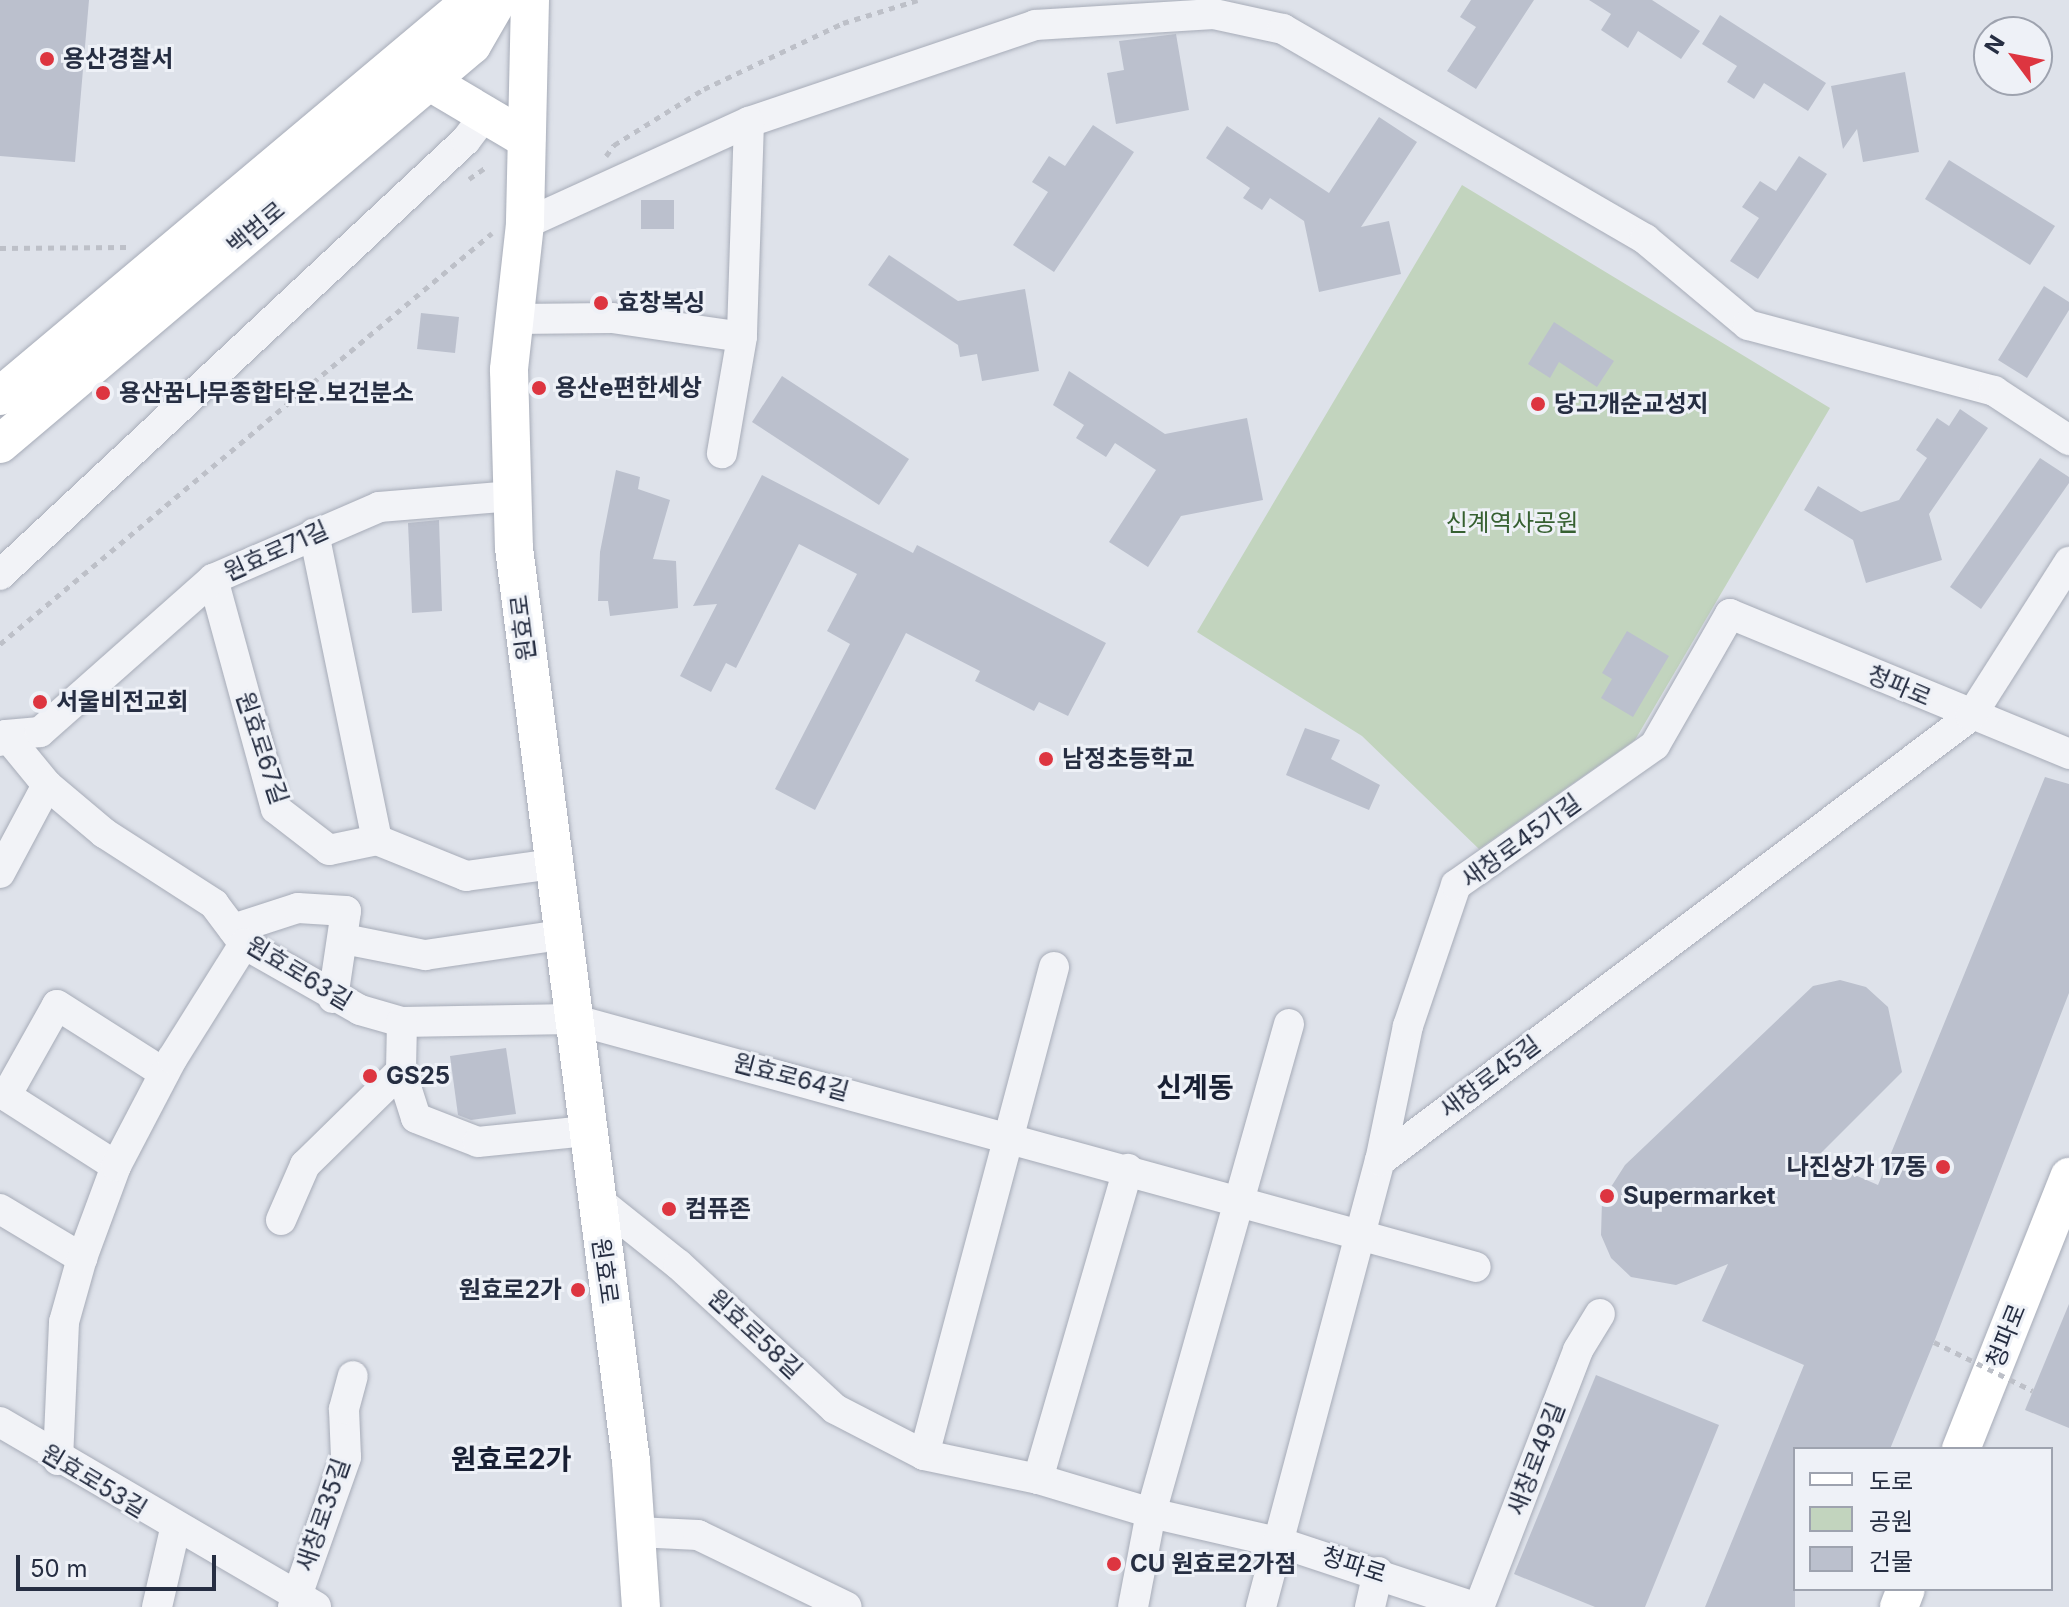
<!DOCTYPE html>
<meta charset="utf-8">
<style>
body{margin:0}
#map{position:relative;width:2069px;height:1607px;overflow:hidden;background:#dee2ea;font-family:Inter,"Noto Sans KR",sans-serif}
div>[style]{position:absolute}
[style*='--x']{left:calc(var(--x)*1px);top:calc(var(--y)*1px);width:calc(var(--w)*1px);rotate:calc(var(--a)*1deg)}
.green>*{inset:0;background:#c2d4be}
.building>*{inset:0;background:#bbc0cd}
.path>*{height:5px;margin-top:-2.5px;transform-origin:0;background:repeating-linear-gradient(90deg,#bdc0c8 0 6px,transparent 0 12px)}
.roads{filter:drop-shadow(0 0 2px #a7acb8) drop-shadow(0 0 2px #a7acb8)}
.minor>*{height:30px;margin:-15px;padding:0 15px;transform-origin:15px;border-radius:15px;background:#f2f3f7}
.major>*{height:38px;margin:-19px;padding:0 19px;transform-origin:19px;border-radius:19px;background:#fff}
.path-bridge>*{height:5px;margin-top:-2.5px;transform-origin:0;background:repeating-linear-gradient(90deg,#bdc0c8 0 6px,transparent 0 12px)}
.dots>*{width:22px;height:22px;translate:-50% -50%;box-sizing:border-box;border:4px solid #eef1f7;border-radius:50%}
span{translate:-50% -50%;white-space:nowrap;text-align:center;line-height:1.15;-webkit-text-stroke:6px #eef1f7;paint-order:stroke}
.poi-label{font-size:24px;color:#262e42;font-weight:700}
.left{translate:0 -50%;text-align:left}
.right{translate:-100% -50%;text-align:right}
.street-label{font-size:24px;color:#262e42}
.park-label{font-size:24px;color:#366031}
.quarter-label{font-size:28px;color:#181f33;font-weight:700}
.legend{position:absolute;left:1793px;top:1447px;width:260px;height:144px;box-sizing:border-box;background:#eef1f7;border:2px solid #9ea3af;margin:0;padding:10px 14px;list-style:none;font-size:24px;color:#262e42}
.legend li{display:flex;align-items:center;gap:16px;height:40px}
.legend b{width:40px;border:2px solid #9ea3af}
.north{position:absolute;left:1973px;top:16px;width:80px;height:80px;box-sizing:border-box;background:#eef1f7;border:2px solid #9ea3af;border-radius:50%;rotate:302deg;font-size:22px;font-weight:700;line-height:32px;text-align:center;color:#262e42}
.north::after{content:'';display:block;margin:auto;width:28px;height:36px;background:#dd3540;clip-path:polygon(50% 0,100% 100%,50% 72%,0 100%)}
.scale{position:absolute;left:16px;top:1555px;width:200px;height:36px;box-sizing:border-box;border:4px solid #262e42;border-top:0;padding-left:10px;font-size:24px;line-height:28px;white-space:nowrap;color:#262e42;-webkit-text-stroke:6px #eef1f7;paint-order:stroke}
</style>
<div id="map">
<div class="green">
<i style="clip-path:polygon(1462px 185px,1830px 408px,1635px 740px,1479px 849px,1362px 736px,1197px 632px)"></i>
</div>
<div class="building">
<i style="clip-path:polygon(0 0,89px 0,75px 162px,0 156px)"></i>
<i style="clip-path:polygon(1471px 0,1534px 0,1476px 89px,1447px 71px,1476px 27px,1460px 17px)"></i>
<i style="clip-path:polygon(1589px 0,1652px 0,1700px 31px,1681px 59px,1638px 31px,1628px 48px,1601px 30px,1611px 14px)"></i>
<i style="clip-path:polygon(1720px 15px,1826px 83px,1808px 111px,1764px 83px,1754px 99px,1727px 82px,1737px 66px,1702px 44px)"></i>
<i style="clip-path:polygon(1176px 34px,1189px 110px,1116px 124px,1107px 73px,1124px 70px,1119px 41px)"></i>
<i style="clip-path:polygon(1905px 72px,1919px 152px,1863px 162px,1857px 129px,1843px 149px,1831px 86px)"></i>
<i style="clip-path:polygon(1379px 117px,1417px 142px,1361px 227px,1389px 221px,1401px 274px,1319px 292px,1304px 221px,1270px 198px,1262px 210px,1243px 198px,1250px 188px,1206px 158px,1227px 126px,1329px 193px)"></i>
<i style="clip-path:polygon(1093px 125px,1134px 152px,1054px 272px,1013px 245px,1048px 192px,1032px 182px,1049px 156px,1065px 166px)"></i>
<i style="clip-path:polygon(1799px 156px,1827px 174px,1758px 279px,1730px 261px,1759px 218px,1742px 207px,1760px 181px,1776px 191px)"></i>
<i style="clip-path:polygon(1949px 160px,2055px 226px,2030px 265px,1925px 199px)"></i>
<i style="clip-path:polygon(641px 200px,674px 200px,674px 229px,641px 229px)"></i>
<i style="clip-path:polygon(889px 255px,958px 301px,1025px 289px,1039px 371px,982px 381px,977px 354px,960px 357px,958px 345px,868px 285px)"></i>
<i style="clip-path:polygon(2044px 286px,2069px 302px,2069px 310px,2027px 378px,1998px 360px)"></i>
<i style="clip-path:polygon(421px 313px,459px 317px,455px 353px,417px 349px)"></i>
<i style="clip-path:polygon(1554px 322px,1614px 361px,1597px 387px,1559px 362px,1550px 378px,1528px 364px)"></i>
<i style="clip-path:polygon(1069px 371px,1165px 434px,1247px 418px,1263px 500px,1181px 516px,1148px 567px,1109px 542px,1156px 470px,1115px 443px,1106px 457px,1076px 438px,1084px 425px,1053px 405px)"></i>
<i style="clip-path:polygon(782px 376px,909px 459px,879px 505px,752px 422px)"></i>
<i style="clip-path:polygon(1960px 409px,1988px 428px,1929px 514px,1942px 560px,1866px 583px,1853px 540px,1804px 510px,1818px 486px,1861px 512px,1899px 500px,1927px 458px,1916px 450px,1937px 418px,1949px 426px)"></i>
<i style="clip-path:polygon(2040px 458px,2069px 477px,2069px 483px,1981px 609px,1950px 587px)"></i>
<i style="clip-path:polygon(616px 470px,640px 477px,638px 489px,670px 500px,653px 559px,676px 561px,678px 608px,610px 616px,608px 601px,598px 601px,600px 552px)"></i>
<i style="clip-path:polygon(762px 475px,913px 553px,917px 545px,1106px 643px,1068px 716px,1039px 702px,1034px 711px,975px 681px,980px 671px,906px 633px,815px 810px,775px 789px,850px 644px,827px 631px,857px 574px,799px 544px,736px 668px,726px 663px,711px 692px,680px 676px,717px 604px,693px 606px)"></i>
<i style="clip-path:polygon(439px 520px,442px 611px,412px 613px,408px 523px)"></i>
<i style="clip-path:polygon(1627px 631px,1669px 656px,1633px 717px,1601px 698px,1612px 679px,1602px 673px)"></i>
<i style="clip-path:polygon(1305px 728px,1340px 740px,1331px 759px,1380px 785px,1369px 810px,1286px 775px)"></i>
<i style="clip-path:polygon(2045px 777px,2069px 784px,2069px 993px,1934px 1342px,1890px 1449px,1795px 1449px,1795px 1607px,1705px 1607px,1804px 1365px,1702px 1321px,1728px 1264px,1676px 1285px,1631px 1277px,1611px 1258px,1601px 1235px,1602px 1201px,1625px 1165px,1813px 986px,1840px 980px,1866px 987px,1888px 1007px,1902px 1072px,1816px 1158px,1878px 1185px)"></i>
<i style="clip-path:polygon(506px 1048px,516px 1114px,471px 1120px,458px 1115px,450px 1056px)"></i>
<i style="clip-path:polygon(2069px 1304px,2069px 1428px,2025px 1410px)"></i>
<i style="clip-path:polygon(1596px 1375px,1719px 1425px,1645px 1607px,1595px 1607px,1514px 1574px)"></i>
</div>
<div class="path">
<i style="--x:606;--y:156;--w:14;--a:-54"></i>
<i style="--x:614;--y:145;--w:106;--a:-31.9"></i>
<i style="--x:704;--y:89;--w:154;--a:-25.4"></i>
<i style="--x:843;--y:23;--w:78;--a:-17"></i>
<i style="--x:469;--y:179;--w:21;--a:-35"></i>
<i style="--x:0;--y:248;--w:127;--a:-0.5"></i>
<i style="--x:0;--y:644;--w:641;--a:-39.87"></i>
</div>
<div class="roads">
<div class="minor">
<i style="--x:749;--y:122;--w:302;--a:-18.7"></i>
<i style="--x:1035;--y:25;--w:179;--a:-3.5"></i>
<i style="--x:1214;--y:14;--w:71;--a:12.3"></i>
<i style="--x:1283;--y:29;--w:419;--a:30.1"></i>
<i style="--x:1645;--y:239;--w:134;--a:39.9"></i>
<i style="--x:1748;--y:325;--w:255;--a:15"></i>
<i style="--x:1994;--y:391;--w:90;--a:33.2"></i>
<i style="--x:525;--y:224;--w:246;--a:-24.5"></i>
<i style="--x:749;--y:122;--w:215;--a:91.9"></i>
<i style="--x:742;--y:337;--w:118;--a:99.8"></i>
<i style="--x:515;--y:319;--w:97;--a:-0.6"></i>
<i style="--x:612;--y:318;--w:131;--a:8.3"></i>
<i style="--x:0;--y:575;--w:637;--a:-43.03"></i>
<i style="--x:466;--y:140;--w:35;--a:-53"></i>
<i style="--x:213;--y:579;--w:238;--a:74.7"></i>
<i style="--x:276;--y:809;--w:67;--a:37.7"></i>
<i style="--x:329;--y:850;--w:49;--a:-11.8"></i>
<i style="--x:377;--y:840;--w:313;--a:-101.6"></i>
<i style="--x:6;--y:735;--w:65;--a:50.6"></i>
<i style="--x:47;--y:785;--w:75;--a:40.1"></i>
<i style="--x:104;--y:833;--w:131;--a:32.8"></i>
<i style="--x:214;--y:904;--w:50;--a:53.1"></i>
<i style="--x:244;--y:944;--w:133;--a:29.6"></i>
<i style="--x:360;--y:1010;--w:44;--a:15.9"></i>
<i style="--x:402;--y:1022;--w:170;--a:-1"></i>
<i style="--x:572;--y:1019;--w:937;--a:15.34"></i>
<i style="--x:0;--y:741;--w:8;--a:-45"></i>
<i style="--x:6;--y:735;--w:34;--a:-5"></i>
<i style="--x:40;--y:732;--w:231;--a:-41.5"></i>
<i style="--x:213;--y:579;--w:181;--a:-23.4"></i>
<i style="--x:379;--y:507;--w:134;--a:-4.7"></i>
<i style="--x:377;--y:840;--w:96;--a:22"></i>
<i style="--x:466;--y:876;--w:87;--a:-7.9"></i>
<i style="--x:0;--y:873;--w:100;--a:-61.9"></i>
<i style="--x:233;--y:929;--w:68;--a:-17.9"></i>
<i style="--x:298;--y:908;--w:48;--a:3.6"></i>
<i style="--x:346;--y:911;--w:88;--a:98.5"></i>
<i style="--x:344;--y:939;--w:83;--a:11.2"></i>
<i style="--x:425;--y:955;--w:137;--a:-8.4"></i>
<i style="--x:402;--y:1022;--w:49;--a:91.2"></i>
<i style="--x:401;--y:1071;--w:49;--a:72.3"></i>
<i style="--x:416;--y:1118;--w:66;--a:21.2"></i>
<i style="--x:478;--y:1142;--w:109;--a:-5.8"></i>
<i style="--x:1380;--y:1161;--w:138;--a:-78.3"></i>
<i style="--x:1408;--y:1026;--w:149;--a:-71.2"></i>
<i style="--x:1456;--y:885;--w:243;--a:-35.1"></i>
<i style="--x:1655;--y:745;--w:151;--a:-60.2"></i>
<i style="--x:1730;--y:614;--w:367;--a:22.4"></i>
<i style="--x:116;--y:1166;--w:130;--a:-147.5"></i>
<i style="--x:6;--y:1096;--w:104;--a:-60.7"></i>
<i style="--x:57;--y:1005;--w:127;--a:32.4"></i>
<i style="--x:595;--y:1198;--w:107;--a:38.6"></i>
<i style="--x:679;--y:1265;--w:212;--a:42.7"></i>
<i style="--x:835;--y:1409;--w:100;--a:27.3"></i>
<i style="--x:924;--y:1455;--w:116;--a:11.9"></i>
<i style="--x:1038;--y:1479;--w:118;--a:16.7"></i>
<i style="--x:1151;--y:1513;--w:130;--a:12.9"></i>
<i style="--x:1278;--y:1542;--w:206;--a:18.3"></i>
<i style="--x:0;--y:1209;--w:96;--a:30.9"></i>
<i style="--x:281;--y:1220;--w:60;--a:-66.4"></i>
<i style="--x:305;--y:1165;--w:134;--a:-44.4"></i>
<i style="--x:0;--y:1422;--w:366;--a:30.3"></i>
<i style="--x:924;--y:1455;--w:505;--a:-75.08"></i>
<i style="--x:58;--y:1460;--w:138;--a:-87.5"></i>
<i style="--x:64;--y:1322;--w:66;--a:-74.3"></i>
<i style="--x:82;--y:1258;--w:98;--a:-69.7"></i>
<i style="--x:116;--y:1166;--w:121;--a:-62.4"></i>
<i style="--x:172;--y:1059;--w:136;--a:-57.9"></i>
<i style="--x:1038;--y:1479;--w:323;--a:-73.8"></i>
<i style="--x:637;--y:1532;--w:61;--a:2.8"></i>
<i style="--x:698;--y:1535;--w:165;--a:25.8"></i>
<i style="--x:157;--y:1607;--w:80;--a:-77"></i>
<i style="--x:293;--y:1607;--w:159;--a:-70.5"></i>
<i style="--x:346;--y:1457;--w:48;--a:-92.4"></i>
<i style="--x:344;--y:1409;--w:34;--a:-75"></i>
<i style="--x:1133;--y:1607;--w:96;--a:-79.2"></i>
<i style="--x:1151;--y:1513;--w:508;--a:-74.24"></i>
<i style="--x:1261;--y:1607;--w:462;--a:-75.1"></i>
<i style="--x:1380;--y:1161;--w:740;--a:-36.98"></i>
<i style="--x:1971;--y:716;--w:183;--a:-57.5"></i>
<i style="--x:1370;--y:1607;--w:36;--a:-77"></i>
<i style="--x:1479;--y:1607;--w:275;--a:-68.9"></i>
<i style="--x:1578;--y:1350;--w:42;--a:-58.6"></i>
</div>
<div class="major">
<i style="--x:530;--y:0;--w:224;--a:91.3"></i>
<i style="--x:525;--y:224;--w:147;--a:96.3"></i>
<i style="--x:509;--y:370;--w:178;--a:88.4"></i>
<i style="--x:514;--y:548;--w:920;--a:82.7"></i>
<i style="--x:631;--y:1461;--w:146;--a:86.1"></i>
<i style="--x:430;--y:82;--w:112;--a:30.7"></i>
<i style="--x:0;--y:396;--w:616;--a:-40"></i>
<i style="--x:0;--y:444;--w:618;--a:-40.21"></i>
<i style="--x:472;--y:45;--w:52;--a:-60"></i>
<i style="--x:1961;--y:1449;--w:293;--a:-68.3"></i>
<i style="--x:1899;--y:1607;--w:19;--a:-69"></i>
</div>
</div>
<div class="path-bridge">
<i style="--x:1934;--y:1342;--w:110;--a:26.3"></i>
</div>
<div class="dots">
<i style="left:47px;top:59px;background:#dd3540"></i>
<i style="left:601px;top:303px;background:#dd3540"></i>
<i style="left:539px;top:388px;background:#dd3540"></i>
<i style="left:103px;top:393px;background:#dd3540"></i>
<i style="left:1538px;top:404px;background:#dd3540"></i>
<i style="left:40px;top:702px;background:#dd3540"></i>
<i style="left:1046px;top:759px;background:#dd3540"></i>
<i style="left:370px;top:1076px;background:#dd3540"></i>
<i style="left:1943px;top:1167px;background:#dd3540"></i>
<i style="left:1607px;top:1196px;background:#dd3540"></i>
<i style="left:669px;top:1209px;background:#dd3540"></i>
<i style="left:578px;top:1290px;background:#dd3540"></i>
<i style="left:1114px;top:1564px;background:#dd3540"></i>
</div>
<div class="poi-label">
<span class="left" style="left:63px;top:59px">용산경찰서</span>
<span class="left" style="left:617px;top:303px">효창복싱</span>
<span class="left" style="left:555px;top:388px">용산e편한세상</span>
<span class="left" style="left:119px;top:393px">용산꿈나무종합타운.보건분소</span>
<span class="left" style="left:1554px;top:404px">당고개순교성지</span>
<span class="left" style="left:56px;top:702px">서울비전교회</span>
<span class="left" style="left:1062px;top:759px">남정초등학교</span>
<span class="left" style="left:386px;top:1076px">GS25</span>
<span class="right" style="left:1927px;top:1167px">나진상가 17동</span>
<span class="left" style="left:1623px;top:1196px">Supermarket</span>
<span class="left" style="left:685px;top:1209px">컴퓨존</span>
<span class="right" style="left:562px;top:1290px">원효로2가</span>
<span class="left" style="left:1130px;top:1564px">CU 원효로2가점</span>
</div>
<div class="street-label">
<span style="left:256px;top:228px;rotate:-40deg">백범로</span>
<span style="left:276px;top:551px;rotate:-24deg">원효로71길</span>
<span style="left:523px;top:628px;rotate:-97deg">원효로</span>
<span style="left:1899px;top:686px;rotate:23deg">청파로</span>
<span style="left:262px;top:748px;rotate:72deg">원효로67길</span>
<span style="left:1521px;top:841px;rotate:-36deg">새창로45가길</span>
<span style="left:299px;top:973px;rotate:31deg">원효로63길</span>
<span style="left:791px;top:1077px;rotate:15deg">원효로64길</span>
<span style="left:1490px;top:1077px;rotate:-37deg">새창로45길</span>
<span style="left:605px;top:1271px;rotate:82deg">원효로</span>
<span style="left:755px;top:1334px;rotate:43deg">원효로58길</span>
<span style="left:2006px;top:1336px;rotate:-68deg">청파로</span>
<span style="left:1536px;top:1459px;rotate:-69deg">새창로49길</span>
<span style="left:94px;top:1481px;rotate:31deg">원효로53길</span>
<span style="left:323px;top:1515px;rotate:-71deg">새창로35길</span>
<span style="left:1354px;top:1565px;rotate:18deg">청파로</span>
</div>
<div class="park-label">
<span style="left:1512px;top:523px">신계역사공원</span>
</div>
<div class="quarter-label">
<span style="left:1195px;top:1087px">신계동</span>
<span style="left:511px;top:1459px">원효로2가</span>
</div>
<ul class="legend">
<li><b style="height:10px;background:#fff"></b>도로</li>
<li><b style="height:22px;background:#c2d4be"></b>공원</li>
<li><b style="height:22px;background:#bbc0cd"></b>건물</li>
</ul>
<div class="north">N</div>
<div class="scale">50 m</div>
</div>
